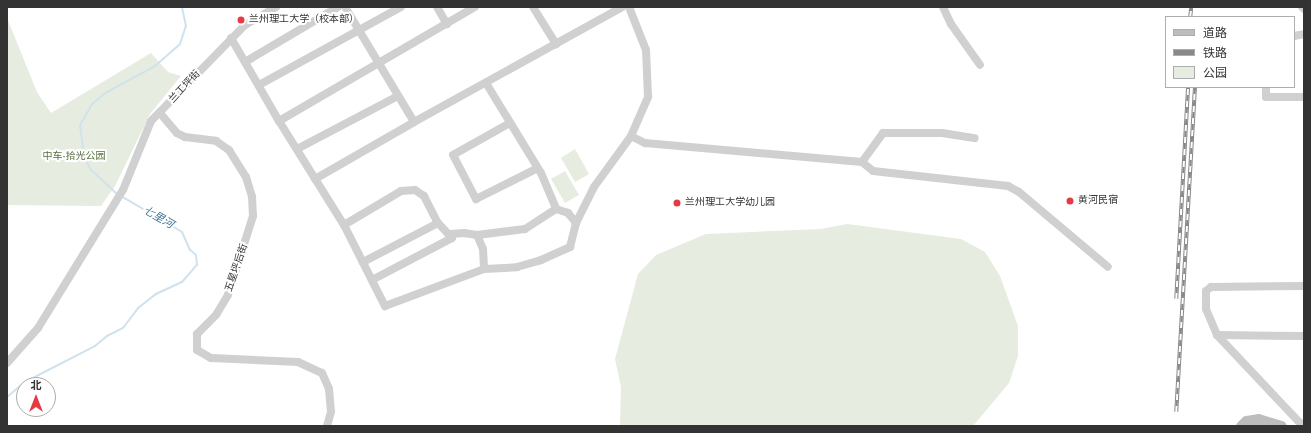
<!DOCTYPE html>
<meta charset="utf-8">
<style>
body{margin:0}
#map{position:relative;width:1311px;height:433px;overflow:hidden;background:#fff;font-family:Signika,"Noto Sans SC",sans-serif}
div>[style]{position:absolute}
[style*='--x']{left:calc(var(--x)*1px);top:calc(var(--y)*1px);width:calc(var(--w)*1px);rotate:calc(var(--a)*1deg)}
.green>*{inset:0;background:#e6ecdf}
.stream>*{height:2px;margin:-1px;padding:0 1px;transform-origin:1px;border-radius:1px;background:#cfe2ee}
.street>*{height:8px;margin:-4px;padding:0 4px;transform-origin:4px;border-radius:4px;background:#d0d0d0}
.secondary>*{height:11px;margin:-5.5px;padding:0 5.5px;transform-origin:5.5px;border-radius:5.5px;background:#bdbdbd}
.rail>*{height:3.5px;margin-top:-1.75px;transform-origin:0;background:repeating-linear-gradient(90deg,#fff 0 6px,#888 0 12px);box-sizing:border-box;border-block:1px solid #888}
.dots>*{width:11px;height:11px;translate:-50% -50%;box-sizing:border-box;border:2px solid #fff;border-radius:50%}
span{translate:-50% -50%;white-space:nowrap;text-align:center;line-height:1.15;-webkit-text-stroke:4px #fff;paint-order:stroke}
.poi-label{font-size:10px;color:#333}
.left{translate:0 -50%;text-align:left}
.street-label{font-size:10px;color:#333}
.park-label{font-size:10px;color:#56703f}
.water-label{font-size:11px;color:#3f7597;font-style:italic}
.frame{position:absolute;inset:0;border:8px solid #333;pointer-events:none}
.legend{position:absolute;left:1165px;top:16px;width:130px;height:72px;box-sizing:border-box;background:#fff;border:1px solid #adadad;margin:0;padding:5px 7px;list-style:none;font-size:12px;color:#333}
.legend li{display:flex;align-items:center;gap:8px;height:20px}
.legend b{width:20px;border:1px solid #adadad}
.north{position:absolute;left:16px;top:377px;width:40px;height:40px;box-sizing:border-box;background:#fff;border:1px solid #adadad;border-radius:50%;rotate:0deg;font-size:11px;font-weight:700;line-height:16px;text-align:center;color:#333}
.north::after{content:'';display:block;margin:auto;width:14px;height:18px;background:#e63946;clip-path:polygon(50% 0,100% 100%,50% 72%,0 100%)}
</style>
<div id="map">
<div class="green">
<i style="clip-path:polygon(7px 18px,37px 92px,51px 113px,151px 53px,168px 72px,181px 76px,150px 114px,115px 186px,101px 206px,7px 205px)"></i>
<i style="clip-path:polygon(575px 149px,589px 174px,575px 182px,561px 158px)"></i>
<i style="clip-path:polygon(565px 171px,579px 195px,565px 203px,551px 179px)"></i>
<i style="clip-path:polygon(847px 224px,961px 239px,985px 252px,1000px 276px,1018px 326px,1018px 356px,1009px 383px,973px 426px,620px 426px,621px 387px,615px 359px,638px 274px,656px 255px,706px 234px,821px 229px)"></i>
</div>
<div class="stream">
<i style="--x:117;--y:194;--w:35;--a:-137"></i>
<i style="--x:91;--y:170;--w:15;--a:-118"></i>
<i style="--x:84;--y:157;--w:32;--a:-97"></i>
<i style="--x:80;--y:125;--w:24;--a:-60"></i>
<i style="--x:92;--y:104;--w:19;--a:-39"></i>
<i style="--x:107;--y:92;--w:55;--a:-28.4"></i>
<i style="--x:155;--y:66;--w:33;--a:-41"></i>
<i style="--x:180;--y:44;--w:19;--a:-72"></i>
<i style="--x:186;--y:26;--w:19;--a:-102"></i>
<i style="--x:7;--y:397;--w:23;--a:-40"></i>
<i style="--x:25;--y:382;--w:79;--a:-27.2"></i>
<i style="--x:95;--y:346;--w:16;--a:-40"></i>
<i style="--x:107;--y:336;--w:18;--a:-27"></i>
<i style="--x:123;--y:328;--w:25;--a:-53"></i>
<i style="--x:138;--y:308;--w:23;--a:-38"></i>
<i style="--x:156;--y:294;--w:29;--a:-25"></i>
<i style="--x:182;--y:282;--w:23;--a:-49"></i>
<i style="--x:197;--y:265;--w:10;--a:-96"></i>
<i style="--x:196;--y:255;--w:8;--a:-140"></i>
<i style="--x:190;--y:250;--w:20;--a:-114"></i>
<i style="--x:182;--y:232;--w:71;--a:-149.5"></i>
</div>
<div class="street">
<i style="--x:345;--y:7;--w:134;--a:59"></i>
<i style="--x:414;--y:122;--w:238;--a:-28.9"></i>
<i style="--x:437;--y:7;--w:20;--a:60"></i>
<i style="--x:533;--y:7;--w:44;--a:58.1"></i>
<i style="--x:943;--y:7;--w:19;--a:65"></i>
<i style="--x:951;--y:24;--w:50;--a:54.7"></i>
<i style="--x:1302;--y:7;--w:3;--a:45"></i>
<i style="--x:1294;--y:36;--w:10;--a:-11"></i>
<i style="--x:231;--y:38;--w:96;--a:60"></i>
<i style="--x:279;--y:121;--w:123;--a:58"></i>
<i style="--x:344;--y:225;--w:91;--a:63.2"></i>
<i style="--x:385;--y:306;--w:106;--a:-20.5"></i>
<i style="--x:484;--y:269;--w:33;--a:-3"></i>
<i style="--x:517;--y:267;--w:25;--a:-16"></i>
<i style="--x:541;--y:260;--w:32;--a:-24"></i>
<i style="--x:570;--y:247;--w:25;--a:-76"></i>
<i style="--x:576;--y:223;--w:40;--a:-63.4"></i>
<i style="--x:594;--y:187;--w:63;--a:-54"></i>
<i style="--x:631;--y:136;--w:43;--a:-66.4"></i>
<i style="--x:648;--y:97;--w:47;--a:-92.4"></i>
<i style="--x:646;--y:50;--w:46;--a:-111.6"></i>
<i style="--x:245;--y:62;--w:108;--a:-30.6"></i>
<i style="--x:486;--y:83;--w:105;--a:58.6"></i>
<i style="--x:541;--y:173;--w:39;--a:67"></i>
<i style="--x:259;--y:85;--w:162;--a:-28.8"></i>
<i style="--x:1266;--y:87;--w:10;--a:90"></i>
<i style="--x:1266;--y:97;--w:38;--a:0"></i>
<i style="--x:160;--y:113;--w:26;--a:50"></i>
<i style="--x:177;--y:133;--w:9;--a:27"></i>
<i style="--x:185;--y:137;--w:31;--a:7"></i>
<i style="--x:216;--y:141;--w:16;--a:35"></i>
<i style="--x:229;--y:150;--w:32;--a:58"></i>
<i style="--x:246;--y:177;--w:21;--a:73"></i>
<i style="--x:252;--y:197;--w:19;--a:87"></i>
<i style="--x:253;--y:216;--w:83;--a:107.6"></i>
<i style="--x:228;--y:295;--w:23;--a:121"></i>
<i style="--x:216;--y:315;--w:27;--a:135"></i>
<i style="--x:197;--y:334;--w:16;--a:90"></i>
<i style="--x:197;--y:350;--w:16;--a:30"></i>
<i style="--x:211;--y:358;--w:87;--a:2.6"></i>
<i style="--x:298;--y:362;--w:26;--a:25"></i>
<i style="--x:322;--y:373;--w:17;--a:66"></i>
<i style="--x:329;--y:389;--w:23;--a:85"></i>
<i style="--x:331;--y:412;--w:15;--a:106"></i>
<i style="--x:279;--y:121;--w:227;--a:-30.2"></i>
<i style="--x:510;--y:123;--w:65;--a:150.7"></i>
<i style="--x:453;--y:155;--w:50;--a:62.4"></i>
<i style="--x:476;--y:199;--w:69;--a:-26.6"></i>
<i style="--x:631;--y:136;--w:16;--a:27"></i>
<i style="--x:645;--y:143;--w:218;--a:5"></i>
<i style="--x:862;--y:162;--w:14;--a:39"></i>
<i style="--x:873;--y:171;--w:136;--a:6.3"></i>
<i style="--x:1008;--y:186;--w:13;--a:29"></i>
<i style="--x:1019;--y:192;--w:116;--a:40.1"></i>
<i style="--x:297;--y:149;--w:114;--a:-27.7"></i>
<i style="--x:862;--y:162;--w:36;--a:-54"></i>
<i style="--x:883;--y:133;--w:59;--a:0"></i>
<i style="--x:942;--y:133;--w:33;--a:9"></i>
<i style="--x:315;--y:179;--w:114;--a:-29.9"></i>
<i style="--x:344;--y:225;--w:66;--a:-30.8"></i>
<i style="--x:401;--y:191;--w:14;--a:-4"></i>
<i style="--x:415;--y:190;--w:11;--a:34"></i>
<i style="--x:424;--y:196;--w:30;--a:63"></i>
<i style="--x:438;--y:223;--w:85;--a:152.5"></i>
<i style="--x:450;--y:234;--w:14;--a:-4"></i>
<i style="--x:464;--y:233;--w:13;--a:9"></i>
<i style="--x:477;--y:235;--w:15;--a:67"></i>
<i style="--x:483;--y:249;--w:20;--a:87"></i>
<i style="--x:477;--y:235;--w:48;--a:-7.1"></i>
<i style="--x:525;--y:229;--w:37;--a:-33"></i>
<i style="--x:556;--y:209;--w:13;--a:18"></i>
<i style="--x:568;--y:213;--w:13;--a:51"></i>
<i style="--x:372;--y:280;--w:90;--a:-27.7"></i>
<i style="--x:452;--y:238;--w:21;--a:-133"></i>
<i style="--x:1304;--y:286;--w:93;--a:179.4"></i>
<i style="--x:1211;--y:287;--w:6;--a:141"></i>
<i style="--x:1206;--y:291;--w:18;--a:90"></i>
<i style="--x:1206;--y:309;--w:28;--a:67"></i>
<i style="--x:1217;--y:335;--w:122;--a:46.7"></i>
<i style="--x:1301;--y:424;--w:3;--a:-18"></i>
<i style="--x:1217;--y:335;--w:87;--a:0.7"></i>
<i style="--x:7;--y:363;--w:47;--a:-48.5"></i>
<i style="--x:38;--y:328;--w:162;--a:-58.4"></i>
<i style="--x:123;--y:190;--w:74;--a:-67.9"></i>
<i style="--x:151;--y:121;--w:134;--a:-45.6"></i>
<i style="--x:245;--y:25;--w:36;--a:-30"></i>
</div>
<div class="secondary">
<i style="--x:1241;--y:426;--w:7;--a:-45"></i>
<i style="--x:1246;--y:421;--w:12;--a:-9"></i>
<i style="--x:1258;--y:419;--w:24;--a:17"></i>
</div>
<div class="rail">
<i style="--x:1190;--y:17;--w:10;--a:-84"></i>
<i style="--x:1176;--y:299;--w:212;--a:-86.8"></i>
<i style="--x:1176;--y:412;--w:326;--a:-86.7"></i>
</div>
<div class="dots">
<i style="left:241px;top:20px;background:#e63946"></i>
<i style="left:1070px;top:201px;background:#e63946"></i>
<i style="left:677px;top:203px;background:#e63946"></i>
</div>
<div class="poi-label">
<span class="left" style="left:249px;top:20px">兰州理工大学（校本部）</span>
<span class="left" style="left:1078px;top:201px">黄河民宿</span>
<span class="left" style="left:685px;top:203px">兰州理工大学幼儿园</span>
</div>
<div class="street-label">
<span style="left:185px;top:87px;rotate:-47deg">兰工坪街</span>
<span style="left:237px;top:268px;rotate:-71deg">五星坪后街</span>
</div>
<div class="park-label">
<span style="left:74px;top:157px">中车·拾光公园</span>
</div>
<div class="water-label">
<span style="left:158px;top:218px;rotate:30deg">七里河</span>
</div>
<div class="frame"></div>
<ul class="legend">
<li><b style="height:5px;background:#bdbdbd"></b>道路</li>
<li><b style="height:5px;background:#888"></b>铁路</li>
<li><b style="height:11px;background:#e6ecdf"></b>公园</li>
</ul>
<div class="north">北</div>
</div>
